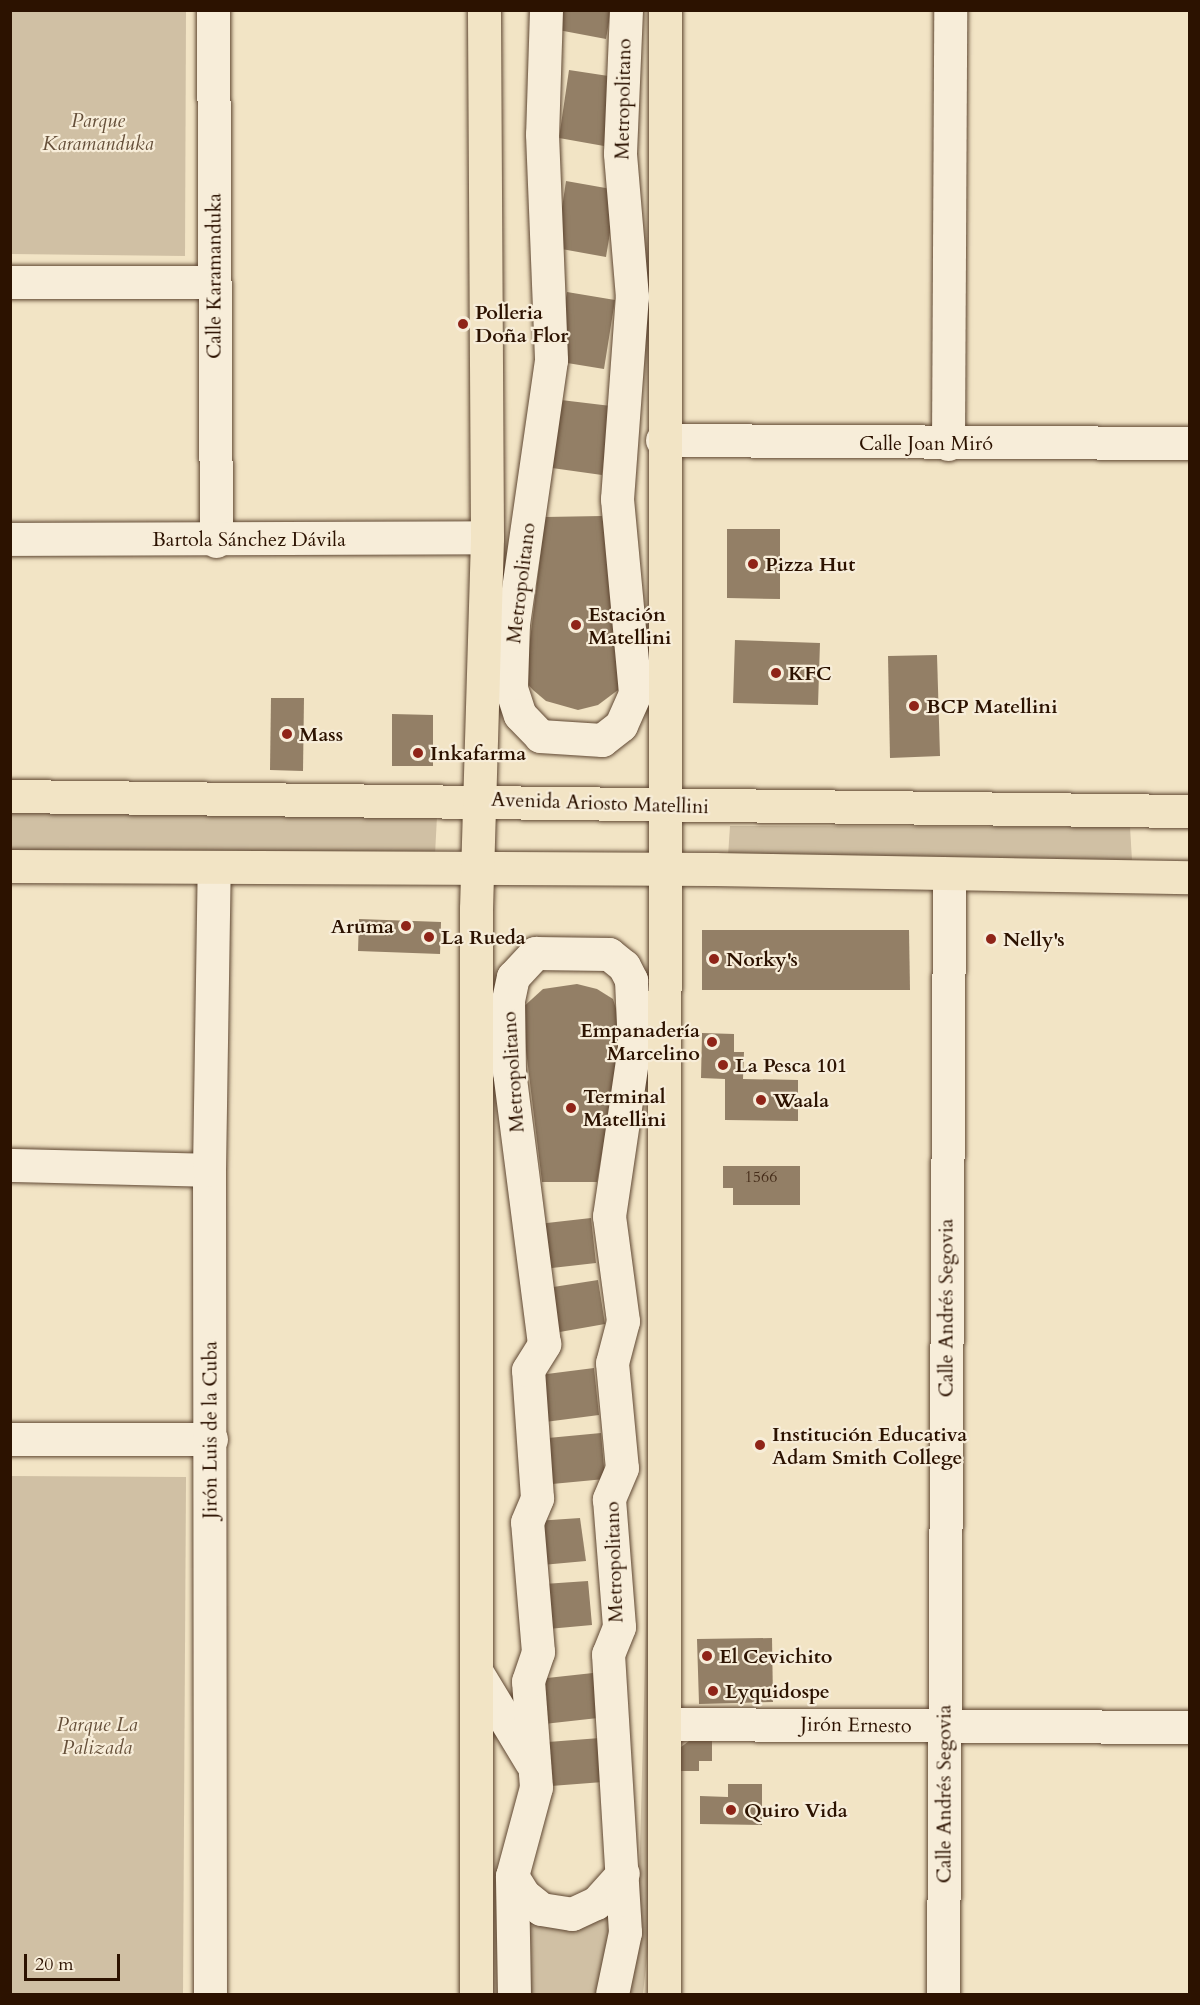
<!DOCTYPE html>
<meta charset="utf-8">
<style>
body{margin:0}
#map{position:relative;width:1200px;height:2005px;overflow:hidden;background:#f2e4c5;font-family:Cardo,serif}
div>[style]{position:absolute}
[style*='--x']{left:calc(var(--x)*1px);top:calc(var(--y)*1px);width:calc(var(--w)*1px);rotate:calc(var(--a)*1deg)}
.green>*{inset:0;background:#d0c0a4}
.building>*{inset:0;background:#937f66}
.roads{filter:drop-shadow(0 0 2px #5e4631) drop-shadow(0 0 2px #5e4631)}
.minor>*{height:33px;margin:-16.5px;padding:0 16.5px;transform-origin:16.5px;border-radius:16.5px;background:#f7edd9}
.major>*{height:33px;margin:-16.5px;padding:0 16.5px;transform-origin:16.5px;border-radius:16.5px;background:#f2e4c5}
.dots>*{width:16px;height:16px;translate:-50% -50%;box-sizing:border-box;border:3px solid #f7edd9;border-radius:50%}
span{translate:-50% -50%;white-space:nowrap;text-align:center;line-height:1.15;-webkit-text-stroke:4.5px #f7edd9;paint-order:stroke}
.number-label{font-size:16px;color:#462d1a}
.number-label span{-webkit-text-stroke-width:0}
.street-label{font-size:20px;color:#2c1200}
.park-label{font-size:20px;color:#654f39;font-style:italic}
.poi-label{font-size:20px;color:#2c1200;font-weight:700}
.left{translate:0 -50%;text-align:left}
.right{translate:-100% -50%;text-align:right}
.frame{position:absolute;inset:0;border:12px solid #2c1200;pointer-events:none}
.scale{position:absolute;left:24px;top:1954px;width:96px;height:27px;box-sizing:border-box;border:3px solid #2c1200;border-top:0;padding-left:8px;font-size:18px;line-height:21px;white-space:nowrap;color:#2c1200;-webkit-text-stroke:4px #f7edd9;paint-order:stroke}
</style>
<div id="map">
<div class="green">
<i style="clip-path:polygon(11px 10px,186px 11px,185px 256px,11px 254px)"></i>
<i style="clip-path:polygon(11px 813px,437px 816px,435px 855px,11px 851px)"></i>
<i style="clip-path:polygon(730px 826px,1130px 827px,1132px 860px,728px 856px)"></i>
<i style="clip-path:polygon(11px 1476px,186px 1477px,183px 1994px,11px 1994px)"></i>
<i style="clip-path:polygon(649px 1514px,651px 1919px,643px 1994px,624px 1994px,639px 1886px)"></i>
<i style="clip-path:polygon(608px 1915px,613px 1916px,603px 1994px,531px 1994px,530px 1927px,539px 1923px,562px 1928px,590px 1924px)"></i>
</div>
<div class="building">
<i style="clip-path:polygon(556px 10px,611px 10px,606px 39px,553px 29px)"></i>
<i style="clip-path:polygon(569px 70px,615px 77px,604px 146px,559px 138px)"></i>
<i style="clip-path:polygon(566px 181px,617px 190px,606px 257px,556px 248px)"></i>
<i style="clip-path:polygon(567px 292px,615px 300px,604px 369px,555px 361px)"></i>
<i style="clip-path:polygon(561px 400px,611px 406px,602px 475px,552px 468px)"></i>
<i style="clip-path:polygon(602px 516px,625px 656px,618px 690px,598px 705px,578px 710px,546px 701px,533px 690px,525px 681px,528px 656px,545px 517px)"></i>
<i style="clip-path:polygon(727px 529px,780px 529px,780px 599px,727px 598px)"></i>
<i style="clip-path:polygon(735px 640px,820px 643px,818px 705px,733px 703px)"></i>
<i style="clip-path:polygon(937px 655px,940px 756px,890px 758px,888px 656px)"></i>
<i style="clip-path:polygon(271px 698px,304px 698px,303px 771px,270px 770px)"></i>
<i style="clip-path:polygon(392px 714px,433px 715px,433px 766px,392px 766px)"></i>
<i style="clip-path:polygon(359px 919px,441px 922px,440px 954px,358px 951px)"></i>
<i style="clip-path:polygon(702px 930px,909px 930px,910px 990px,702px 990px)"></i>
<i style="clip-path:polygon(577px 984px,597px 989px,613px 999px,623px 1031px,597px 1182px,542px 1182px,521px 1009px,543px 989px)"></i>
<i style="clip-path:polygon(702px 1033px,734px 1034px,734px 1052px,744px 1052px,743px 1079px,798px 1080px,798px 1121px,725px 1120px,725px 1079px,701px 1078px)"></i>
<i style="clip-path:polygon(723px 1166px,800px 1166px,800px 1205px,733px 1205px,733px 1188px,723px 1188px)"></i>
<i style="clip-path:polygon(591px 1218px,596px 1263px,543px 1269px,538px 1224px)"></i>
<i style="clip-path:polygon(598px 1280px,605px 1324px,554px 1333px,547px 1288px)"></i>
<i style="clip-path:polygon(594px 1368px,599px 1415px,545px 1422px,539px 1375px)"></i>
<i style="clip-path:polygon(601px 1433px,605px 1479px,552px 1484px,548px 1438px)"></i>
<i style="clip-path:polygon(580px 1518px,586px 1561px,542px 1565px,536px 1521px)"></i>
<i style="clip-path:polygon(588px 1581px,592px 1625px,548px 1629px,544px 1584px)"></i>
<i style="clip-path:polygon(772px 1638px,773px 1702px,699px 1704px,697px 1639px)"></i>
<i style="clip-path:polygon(593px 1673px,598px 1718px,544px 1724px,538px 1679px)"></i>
<i style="clip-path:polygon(600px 1738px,603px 1782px,551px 1786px,548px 1742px)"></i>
<i style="clip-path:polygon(689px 1741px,712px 1741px,712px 1761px,699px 1761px,699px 1771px,681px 1771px,681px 1747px)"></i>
<i style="clip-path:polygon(728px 1784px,762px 1784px,762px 1825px,700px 1824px,700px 1796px,728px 1797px)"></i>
</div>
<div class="roads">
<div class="minor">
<i style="--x:213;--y:10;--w:531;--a:89.68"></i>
<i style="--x:546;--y:10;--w:124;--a:91.8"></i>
<i style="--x:542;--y:134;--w:226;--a:87.7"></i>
<i style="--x:551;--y:360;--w:266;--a:98.2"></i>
<i style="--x:513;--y:623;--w:65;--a:91.8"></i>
<i style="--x:511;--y:688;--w:28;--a:72"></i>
<i style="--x:520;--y:715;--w:29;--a:46"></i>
<i style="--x:540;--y:736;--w:62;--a:3.7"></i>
<i style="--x:602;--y:740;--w:24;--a:-38"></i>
<i style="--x:621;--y:725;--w:35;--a:-66"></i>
<i style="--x:635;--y:693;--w:195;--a:-95.3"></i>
<i style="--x:617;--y:499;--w:203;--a:-85.8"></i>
<i style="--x:632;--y:297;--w:144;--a:-94.8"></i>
<i style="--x:620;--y:153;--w:143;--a:-87.6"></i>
<i style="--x:10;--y:282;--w:204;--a:0"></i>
<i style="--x:662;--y:440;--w:528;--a:0.33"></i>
<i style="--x:948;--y:444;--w:434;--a:-89.7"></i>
<i style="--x:10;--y:539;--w:477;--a:-0.2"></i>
<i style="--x:10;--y:1165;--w:199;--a:1.4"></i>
<i style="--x:10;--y:1439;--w:201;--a:0"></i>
<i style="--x:476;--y:1671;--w:106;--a:58.9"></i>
<i style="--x:666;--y:1724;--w:524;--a:0.33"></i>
<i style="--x:512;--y:1876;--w:22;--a:58"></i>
<i style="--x:524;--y:1895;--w:22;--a:39"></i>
<i style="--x:541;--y:1909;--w:31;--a:9"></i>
<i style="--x:572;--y:1914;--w:26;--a:-25"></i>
<i style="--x:596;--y:1903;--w:40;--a:-48"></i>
<i style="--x:210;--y:1994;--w:824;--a:-90.07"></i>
<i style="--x:209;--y:1170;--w:303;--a:-89.1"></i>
<i style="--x:514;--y:1994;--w:118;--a:-91"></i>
<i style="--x:512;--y:1876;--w:92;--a:-74.9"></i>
<i style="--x:536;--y:1787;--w:106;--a:-94.3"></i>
<i style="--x:528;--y:1681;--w:31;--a:-71"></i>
<i style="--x:538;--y:1652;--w:130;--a:-94.8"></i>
<i style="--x:527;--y:1522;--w:26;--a:-67"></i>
<i style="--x:537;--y:1498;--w:128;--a:-94"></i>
<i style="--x:528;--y:1370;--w:31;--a:-58"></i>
<i style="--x:544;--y:1344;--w:274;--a:-97.3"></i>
<i style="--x:509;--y:1072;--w:72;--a:-90.8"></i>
<i style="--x:508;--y:1000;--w:24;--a:-78"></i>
<i style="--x:513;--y:977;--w:33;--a:-47"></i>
<i style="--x:535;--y:953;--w:74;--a:0.8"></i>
<i style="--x:609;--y:954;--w:19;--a:39"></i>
<i style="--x:624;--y:966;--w:16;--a:63"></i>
<i style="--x:631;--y:980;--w:67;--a:87.4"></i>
<i style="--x:634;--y:1047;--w:171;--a:98.4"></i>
<i style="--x:609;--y:1216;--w:106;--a:82.4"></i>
<i style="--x:623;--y:1321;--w:43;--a:104.7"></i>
<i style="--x:612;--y:1363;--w:105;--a:84.6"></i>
<i style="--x:622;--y:1468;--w:34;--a:113"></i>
<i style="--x:609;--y:1499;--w:128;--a:85.5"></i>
<i style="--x:619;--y:1627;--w:29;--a:112"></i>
<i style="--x:608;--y:1654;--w:279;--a:86.5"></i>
<i style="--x:625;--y:1932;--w:63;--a:101.8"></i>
<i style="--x:943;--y:1994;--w:1120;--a:-89.69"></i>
</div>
<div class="major">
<i style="--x:10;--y:796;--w:1180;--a:0.73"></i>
<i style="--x:10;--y:866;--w:704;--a:0.24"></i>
<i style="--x:714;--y:869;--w:476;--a:1"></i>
<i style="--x:476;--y:1994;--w:1085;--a:-90"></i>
<i style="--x:476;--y:909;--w:372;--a:-88.3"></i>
<i style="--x:487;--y:537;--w:527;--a:-90.33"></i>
<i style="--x:664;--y:1994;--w:1984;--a:-89.97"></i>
</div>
</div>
<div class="dots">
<i style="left:463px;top:324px;background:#8f2418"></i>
<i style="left:753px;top:564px;background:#8f2418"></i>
<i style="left:576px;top:625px;background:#8f2418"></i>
<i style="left:776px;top:673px;background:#8f2418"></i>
<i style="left:914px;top:706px;background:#8f2418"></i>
<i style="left:287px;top:734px;background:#8f2418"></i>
<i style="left:418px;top:753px;background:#8f2418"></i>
<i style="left:406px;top:926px;background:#8f2418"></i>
<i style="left:429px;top:937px;background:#8f2418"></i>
<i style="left:991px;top:939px;background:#8f2418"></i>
<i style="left:714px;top:959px;background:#8f2418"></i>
<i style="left:712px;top:1042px;background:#8f2418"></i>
<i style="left:723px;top:1065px;background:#8f2418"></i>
<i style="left:761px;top:1100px;background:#8f2418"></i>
<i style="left:571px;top:1108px;background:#8f2418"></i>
<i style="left:760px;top:1445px;background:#8f2418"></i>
<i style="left:707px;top:1656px;background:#8f2418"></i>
<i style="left:713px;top:1691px;background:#8f2418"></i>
<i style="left:731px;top:1810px;background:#8f2418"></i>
</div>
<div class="number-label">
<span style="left:761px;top:1177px">1566</span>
</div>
<div class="street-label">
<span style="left:623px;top:99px;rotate:-89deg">Metropolitano</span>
<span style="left:214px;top:276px;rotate:-90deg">Calle Karamanduka</span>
<span style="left:926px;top:443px">Calle Joan Miró</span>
<span style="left:249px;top:539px">Bartola Sánchez Dávila</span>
<span style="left:521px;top:583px;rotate:-83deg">Metropolitano</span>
<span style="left:600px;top:803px;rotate:2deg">Avenida Ariosto Matellini</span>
<span style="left:513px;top:1072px;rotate:-94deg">Metropolitano</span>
<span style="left:946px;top:1308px;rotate:-90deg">Calle Andrés Segovia</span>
<span style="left:210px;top:1430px;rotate:-90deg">Jirón Luis de la Cuba</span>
<span style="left:614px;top:1562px;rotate:-92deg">Metropolitano</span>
<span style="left:856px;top:1725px;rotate:1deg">Jirón Ernesto</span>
<span style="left:944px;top:1794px;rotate:-90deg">Calle Andrés Segovia</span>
</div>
<div class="park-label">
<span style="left:98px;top:132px">Parque<br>Karamanduka</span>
<span style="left:97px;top:1736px">Parque La<br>Palizada</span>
</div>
<div class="poi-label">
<span class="left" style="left:475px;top:324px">Polleria<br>Doña Flor</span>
<span class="left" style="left:765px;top:564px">Pizza Hut</span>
<span class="left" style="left:588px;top:626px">Estación<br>Matellini</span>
<span class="left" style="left:788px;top:673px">KFC</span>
<span class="left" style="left:926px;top:706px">BCP Matellini</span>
<span class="left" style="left:299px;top:734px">Mass</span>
<span class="left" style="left:430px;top:753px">Inkafarma</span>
<span class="right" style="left:394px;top:926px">Aruma</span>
<span class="left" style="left:441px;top:937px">La Rueda</span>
<span class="left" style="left:1003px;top:939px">Nelly's</span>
<span class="left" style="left:726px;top:959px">Norky's</span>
<span class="right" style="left:700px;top:1042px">Empanadería<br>Marcelino</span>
<span class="left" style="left:735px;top:1065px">La Pesca 101</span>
<span class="left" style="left:583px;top:1108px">Terminal<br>Matellini</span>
<span class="left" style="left:773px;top:1100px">Waala</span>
<span class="left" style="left:772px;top:1446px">Institución Educativa<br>Adam Smith College</span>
<span class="left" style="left:719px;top:1656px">El Cevichito</span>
<span class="left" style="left:725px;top:1691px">Lyquidospe</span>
<span class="left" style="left:744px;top:1810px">Quiro Vida</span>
</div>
<div class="frame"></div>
<div class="scale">20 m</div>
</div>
